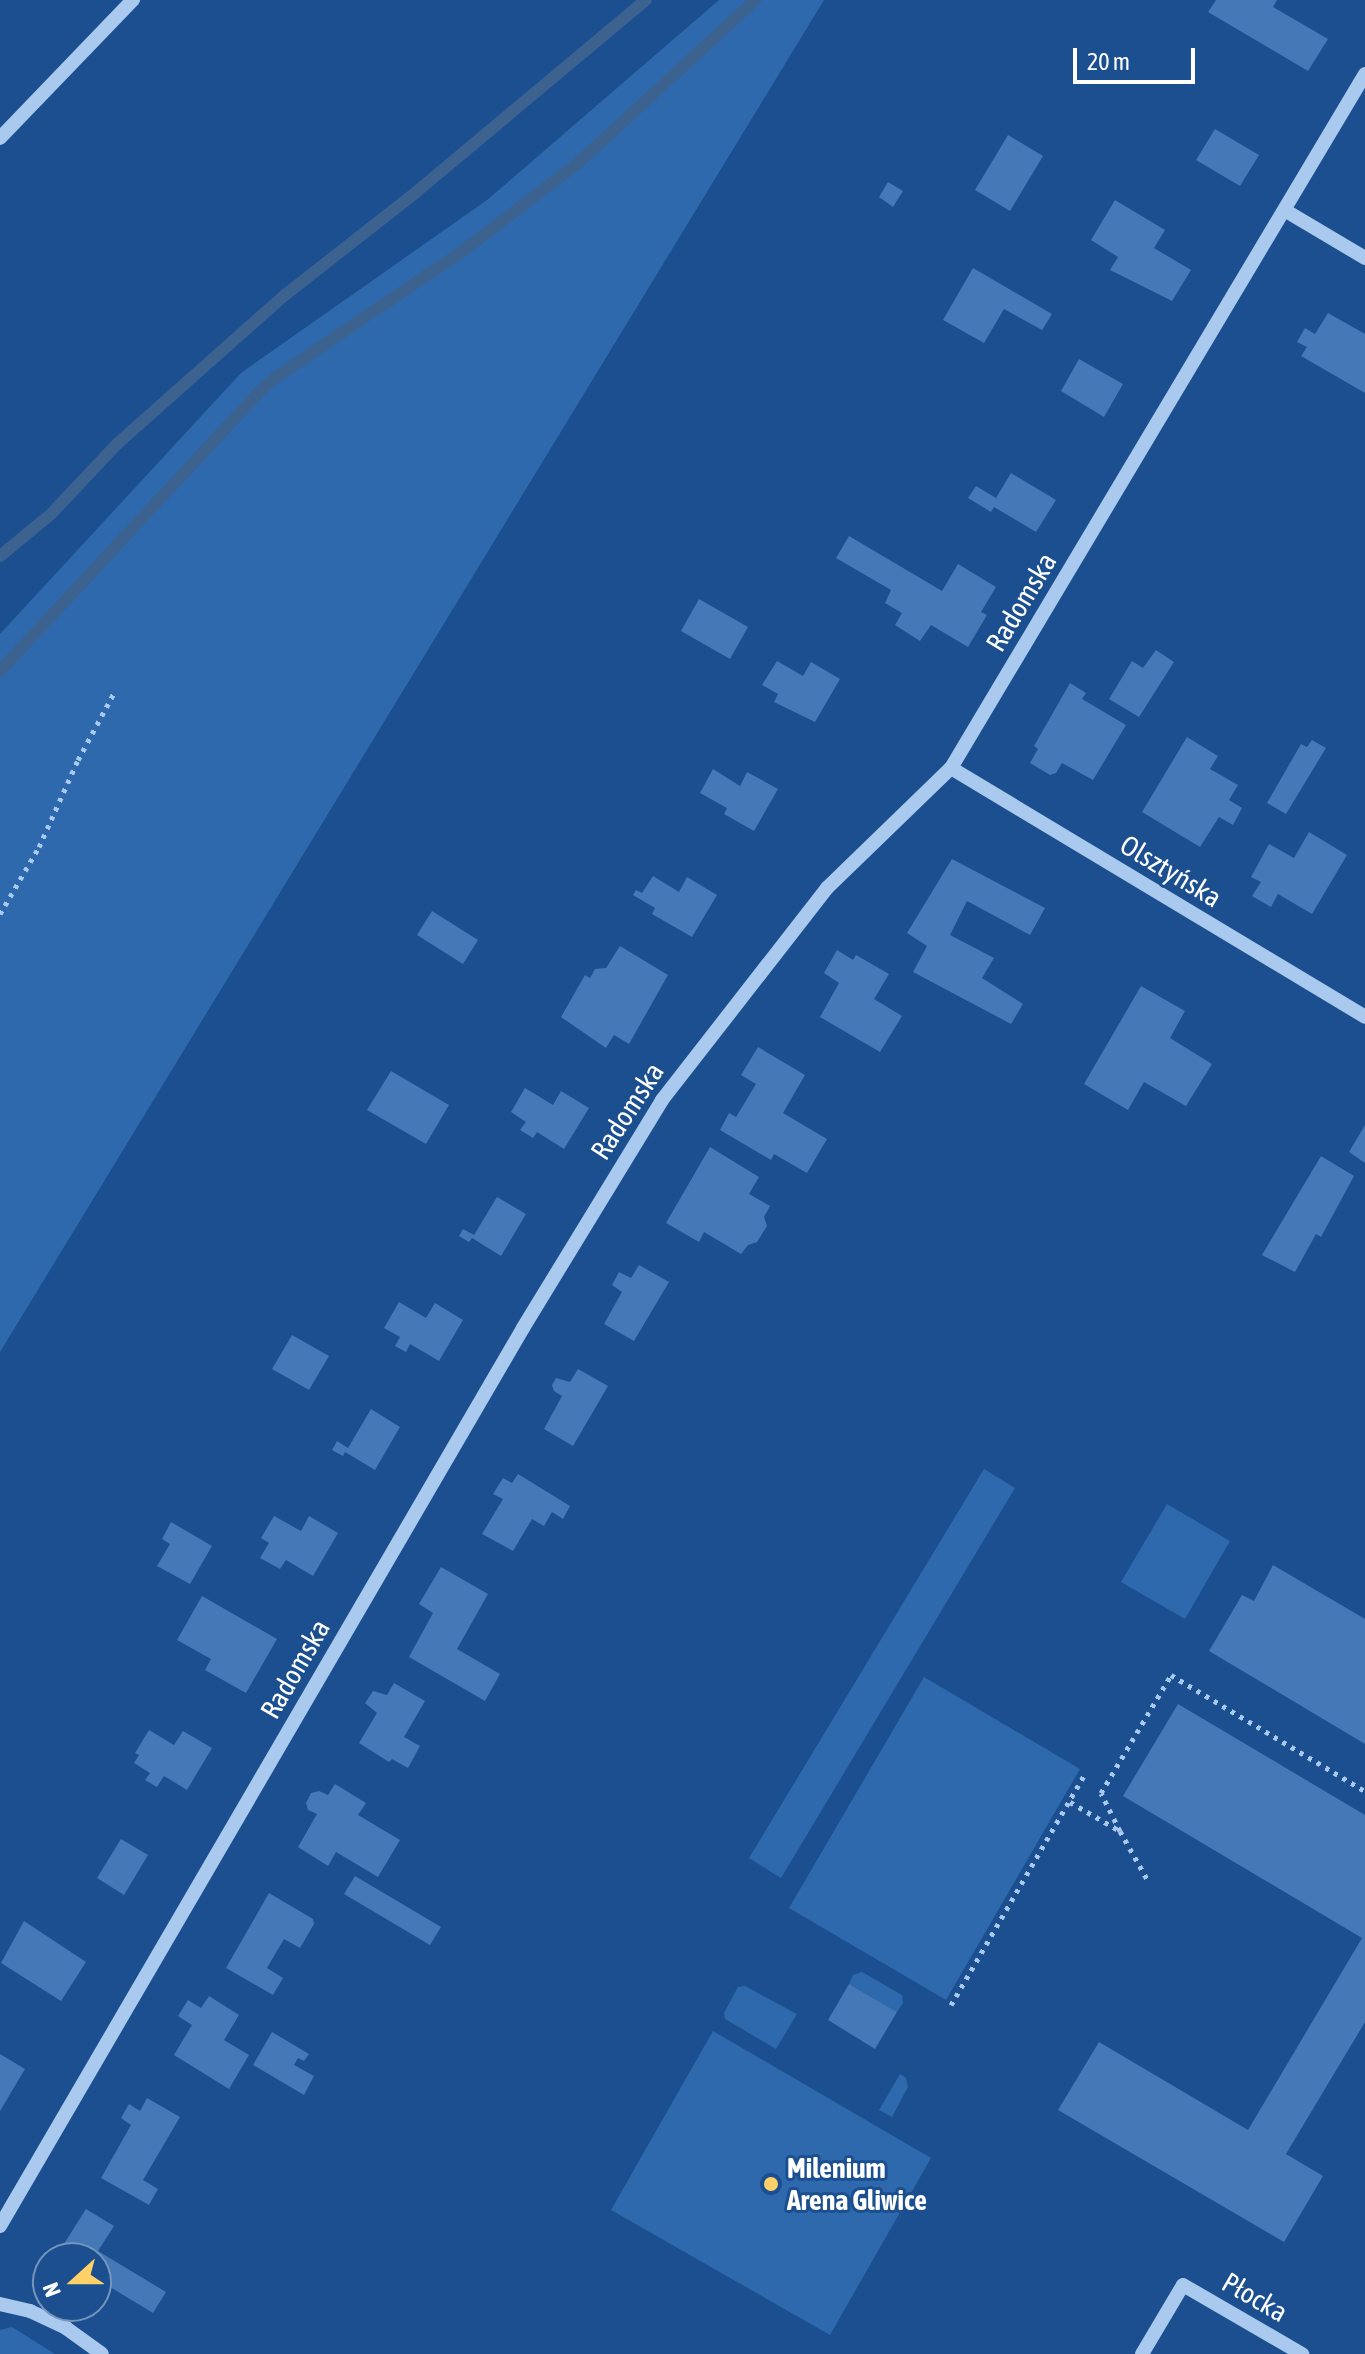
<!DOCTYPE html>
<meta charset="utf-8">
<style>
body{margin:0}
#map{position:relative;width:1365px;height:2354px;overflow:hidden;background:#1b4f8f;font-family:"Asap Condensed",sans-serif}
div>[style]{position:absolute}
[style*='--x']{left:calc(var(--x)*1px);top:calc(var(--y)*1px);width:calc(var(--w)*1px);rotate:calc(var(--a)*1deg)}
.green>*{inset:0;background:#2e69ad}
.stream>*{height:12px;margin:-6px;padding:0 6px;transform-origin:6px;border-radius:6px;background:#3c6290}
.building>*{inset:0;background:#4478b7}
.path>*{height:5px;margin-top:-2.5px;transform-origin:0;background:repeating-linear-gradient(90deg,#a9c9ee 0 4px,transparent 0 10px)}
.minor>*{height:14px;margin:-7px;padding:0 7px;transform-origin:7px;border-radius:7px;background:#a9c9ee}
.dots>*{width:22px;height:22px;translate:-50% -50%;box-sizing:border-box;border:4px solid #1b4f8f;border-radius:50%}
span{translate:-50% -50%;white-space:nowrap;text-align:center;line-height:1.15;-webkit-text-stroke:6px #1b4f8f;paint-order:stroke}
.street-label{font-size:28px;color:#fff}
.poi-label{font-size:28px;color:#fff;font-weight:700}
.left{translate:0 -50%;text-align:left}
.north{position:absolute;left:32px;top:2242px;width:80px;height:80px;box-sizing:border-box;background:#1b4f8f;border:2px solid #7695bc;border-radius:50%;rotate:249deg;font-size:22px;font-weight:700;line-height:32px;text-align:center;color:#fff}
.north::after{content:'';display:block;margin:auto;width:28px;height:36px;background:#ffd166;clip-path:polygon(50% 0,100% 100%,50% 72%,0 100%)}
.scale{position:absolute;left:1073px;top:48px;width:122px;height:36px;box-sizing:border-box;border:4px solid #fff;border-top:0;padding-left:10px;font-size:24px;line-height:28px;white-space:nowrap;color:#fff;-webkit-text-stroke:6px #1b4f8f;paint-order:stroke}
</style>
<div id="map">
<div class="green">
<i style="clip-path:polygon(719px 0,824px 0,0 1352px,0 634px,241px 373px,487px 200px)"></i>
<i style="clip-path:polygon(984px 1469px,1015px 1488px,781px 1878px,749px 1858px)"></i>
<i style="clip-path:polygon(1167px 1504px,1230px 1541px,1185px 1619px,1121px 1582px)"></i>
<i style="clip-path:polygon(924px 1677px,1080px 1769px,946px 2000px,789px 1908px)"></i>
<i style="clip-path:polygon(862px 1972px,902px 1995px,903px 2003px,897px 2012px,849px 1984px,853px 1975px)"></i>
<i style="clip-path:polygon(745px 1986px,797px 2014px,776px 2049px,725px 2019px,724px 2013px,738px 1987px)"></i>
<i style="clip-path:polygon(713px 2031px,931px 2158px,830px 2335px,611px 2210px)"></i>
<i style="clip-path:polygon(900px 2074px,906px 2078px,908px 2087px,892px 2117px,879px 2110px)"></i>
<i style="clip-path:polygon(12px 2327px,55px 2354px,0 2354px,0 2330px)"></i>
</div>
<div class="stream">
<i style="--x:0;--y:556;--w:66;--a:-39.5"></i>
<i style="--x:51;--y:514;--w:96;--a:-46.7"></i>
<i style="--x:117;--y:444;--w:225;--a:-41.6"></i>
<i style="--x:285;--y:295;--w:165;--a:-38.1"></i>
<i style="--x:415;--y:193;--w:301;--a:-39.9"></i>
<i style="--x:0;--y:671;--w:378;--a:-47.1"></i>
<i style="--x:257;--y:394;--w:24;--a:-42"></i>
<i style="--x:275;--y:378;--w:228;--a:-34.1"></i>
<i style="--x:464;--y:250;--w:143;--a:-37.3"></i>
<i style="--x:578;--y:163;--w:241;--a:-42.6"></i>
</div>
<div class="building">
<i style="clip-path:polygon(1216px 0,1277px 0,1273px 7px,1328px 39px,1308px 71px,1208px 12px)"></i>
<i style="clip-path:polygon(1215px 129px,1259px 155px,1240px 186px,1196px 160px)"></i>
<i style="clip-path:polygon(1008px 135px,1043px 156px,1010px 211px,975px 190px)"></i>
<i style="clip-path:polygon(888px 182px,903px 191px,893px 207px,879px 197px)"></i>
<i style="clip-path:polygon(1115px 200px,1165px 230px,1154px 248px,1191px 270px,1172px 301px,1110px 270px,1118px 257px,1091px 240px)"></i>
<i style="clip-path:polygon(973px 268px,1052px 314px,1042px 330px,1004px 309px,984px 343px,943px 320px)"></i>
<i style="clip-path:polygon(1328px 313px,1365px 334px,1365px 393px,1301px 356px,1307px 347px,1297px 342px,1305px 328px,1315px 334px)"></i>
<i style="clip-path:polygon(1079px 359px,1123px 384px,1104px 417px,1061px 391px)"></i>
<i style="clip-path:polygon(1011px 473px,1056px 500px,1036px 532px,994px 507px,991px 512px,968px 498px,976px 486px,996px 498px)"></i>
<i style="clip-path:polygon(849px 536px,942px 591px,958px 564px,996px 587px,981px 612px,987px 615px,968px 647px,931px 625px,920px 641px,895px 625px,902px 613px,885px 603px,891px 590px,836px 558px)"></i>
<i style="clip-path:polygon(699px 599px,748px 627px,730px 659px,681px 631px)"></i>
<i style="clip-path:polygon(1156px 650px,1174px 662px,1139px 717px,1109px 699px,1132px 661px,1143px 668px)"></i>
<i style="clip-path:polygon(777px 661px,803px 676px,811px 662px,840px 679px,815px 722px,774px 702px,778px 694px,762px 685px)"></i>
<i style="clip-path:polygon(1070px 683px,1086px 693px,1082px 699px,1126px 725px,1093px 780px,1062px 763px,1056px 773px,1050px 775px,1030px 763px,1038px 749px,1034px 746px)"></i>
<i style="clip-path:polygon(1187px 737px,1218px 756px,1210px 769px,1238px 785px,1229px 800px,1242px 808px,1233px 825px,1219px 817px,1200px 847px,1142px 812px)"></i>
<i style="clip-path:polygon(1312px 740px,1326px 748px,1286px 814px,1267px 803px,1301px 744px,1307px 747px)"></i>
<i style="clip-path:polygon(713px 769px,740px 786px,747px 772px,778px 789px,754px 831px,724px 814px,727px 808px,700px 793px)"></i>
<i style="clip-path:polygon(1309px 832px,1347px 855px,1312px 914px,1278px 894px,1271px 907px,1252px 896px,1261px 882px,1251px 877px,1269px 844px,1294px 858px)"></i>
<i style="clip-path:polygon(952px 859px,1045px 908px,1030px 935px,967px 901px,950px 935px,994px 958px,982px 978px,1023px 1004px,1011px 1024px,913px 972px,927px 946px,907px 933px)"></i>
<i style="clip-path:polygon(653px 876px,679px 892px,687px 877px,717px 895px,692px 937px,652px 914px,655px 908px,633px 895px,636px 890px,642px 893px)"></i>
<i style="clip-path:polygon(432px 911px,478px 940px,463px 964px,417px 935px)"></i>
<i style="clip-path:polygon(620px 946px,668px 975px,629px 1044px,614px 1035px,606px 1048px,561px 1017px,585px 975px,590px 978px,595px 969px,606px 968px)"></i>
<i style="clip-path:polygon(837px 950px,853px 960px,856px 955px,889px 974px,874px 999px,902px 1016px,880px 1052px,820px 1017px,839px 983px,824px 973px)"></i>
<i style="clip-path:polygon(1141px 986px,1185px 1011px,1170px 1038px,1212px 1064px,1186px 1106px,1144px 1082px,1128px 1110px,1084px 1084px)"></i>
<i style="clip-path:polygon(758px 1047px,805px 1075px,783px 1113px,827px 1139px,807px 1173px,774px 1154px,771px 1160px,720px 1130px,729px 1113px,736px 1117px,756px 1084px,741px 1075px)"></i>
<i style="clip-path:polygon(391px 1071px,449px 1105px,426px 1144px,367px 1110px)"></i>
<i style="clip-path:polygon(525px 1088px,553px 1105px,561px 1091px,589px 1108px,564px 1149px,537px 1132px,533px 1138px,520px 1130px,526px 1122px,511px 1112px)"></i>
<i style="clip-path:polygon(1365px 1125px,1365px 1163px,1349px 1152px)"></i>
<i style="clip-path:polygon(710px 1147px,759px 1177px,749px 1194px,770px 1206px,764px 1217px,767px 1226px,757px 1242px,748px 1245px,741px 1254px,704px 1232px,699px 1242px,666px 1223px)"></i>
<i style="clip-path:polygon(1321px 1156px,1354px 1176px,1321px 1237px,1316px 1234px,1295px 1272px,1262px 1255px)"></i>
<i style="clip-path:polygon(497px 1197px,526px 1214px,501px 1256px,472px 1238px,469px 1242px,459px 1236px,463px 1229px,474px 1235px)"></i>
<i style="clip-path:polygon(639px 1265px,669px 1282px,634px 1341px,604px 1324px,622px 1292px,612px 1285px,619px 1272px,631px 1278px)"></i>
<i style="clip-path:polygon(399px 1302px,426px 1318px,435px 1303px,463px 1320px,439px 1361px,410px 1344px,406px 1352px,395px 1346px,400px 1337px,384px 1328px)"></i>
<i style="clip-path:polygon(292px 1335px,329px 1356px,309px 1390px,272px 1369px)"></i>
<i style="clip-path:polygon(578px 1369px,608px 1386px,573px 1446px,544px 1429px,562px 1396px,554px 1391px,552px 1385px,556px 1378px,570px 1382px)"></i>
<i style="clip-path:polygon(371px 1409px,400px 1427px,375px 1470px,345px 1452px,343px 1456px,332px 1450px,337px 1441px,348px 1448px)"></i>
<i style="clip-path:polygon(518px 1474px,570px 1506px,563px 1519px,552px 1512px,544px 1526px,532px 1519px,513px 1551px,482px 1534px,503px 1499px,493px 1494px,503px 1478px,512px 1483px)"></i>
<i style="clip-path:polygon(274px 1516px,301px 1531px,309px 1516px,338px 1533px,313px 1576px,286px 1560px,280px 1569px,260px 1558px,269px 1543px,261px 1538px)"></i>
<i style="clip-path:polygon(171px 1522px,212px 1546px,190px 1584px,157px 1566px,170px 1544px,162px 1539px)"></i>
<i style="clip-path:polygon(1273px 1565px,1365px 1619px,1365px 1744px,1209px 1651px,1242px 1595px,1254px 1601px)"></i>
<i style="clip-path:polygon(441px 1567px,488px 1594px,457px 1649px,500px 1674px,485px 1701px,409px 1657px,433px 1613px,419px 1604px)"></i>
<i style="clip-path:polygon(202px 1596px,277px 1639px,246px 1693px,205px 1670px,211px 1659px,177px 1640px)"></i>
<i style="clip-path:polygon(394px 1683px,425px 1701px,404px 1737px,420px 1746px,408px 1768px,392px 1759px,389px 1762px,359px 1743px,377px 1713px,365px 1703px,373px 1691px,387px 1695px)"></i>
<i style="clip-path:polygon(1178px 1704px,1365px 1815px,1365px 2022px,1286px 2154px,1323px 2176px,1284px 2242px,1058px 2110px,1099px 2042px,1248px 2130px,1362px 1938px,1123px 1796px)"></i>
<i style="clip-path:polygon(149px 1730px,174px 1745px,183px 1731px,212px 1748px,187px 1790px,164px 1776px,157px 1787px,145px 1780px,150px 1773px,134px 1763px,139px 1755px,135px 1753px)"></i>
<i style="clip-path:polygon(335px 1784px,366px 1803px,358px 1815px,400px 1840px,378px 1877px,336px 1852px,328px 1866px,298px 1847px,317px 1814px,308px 1810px,306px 1803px,311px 1793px,319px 1791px,328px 1795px)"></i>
<i style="clip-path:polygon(121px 1839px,148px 1855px,124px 1895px,97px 1878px)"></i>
<i style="clip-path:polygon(355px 1876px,441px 1927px,430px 1945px,344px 1894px)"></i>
<i style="clip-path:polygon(269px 1893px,313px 1919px,314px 1924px,300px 1948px,284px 1939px,267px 1968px,283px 1978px,273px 1995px,226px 1968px)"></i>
<i style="clip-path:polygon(24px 1921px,86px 1962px,61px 2001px,1px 1963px)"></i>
<i style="clip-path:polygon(849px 1984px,897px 2012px,875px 2049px,828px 2020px)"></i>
<i style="clip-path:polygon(209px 1996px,239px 2015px,224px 2040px,249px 2055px,229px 2089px,174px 2055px,192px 2025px,178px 2016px,188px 2000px,201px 2008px)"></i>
<i style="clip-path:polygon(272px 2032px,309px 2054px,304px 2061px,298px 2058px,294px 2065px,314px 2076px,304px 2095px,253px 2065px)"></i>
<i style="clip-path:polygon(0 2054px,25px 2069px,0 2111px)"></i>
<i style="clip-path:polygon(147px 2098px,180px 2117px,143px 2180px,158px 2189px,149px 2205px,101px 2178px,131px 2125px,121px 2118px,129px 2104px,140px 2111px)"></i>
<i style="clip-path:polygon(86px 2209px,114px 2226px,98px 2251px,166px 2292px,153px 2313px,100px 2281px,96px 2287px,96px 2258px,55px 2258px)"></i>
</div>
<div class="path">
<i style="--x:0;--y:914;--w:78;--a:-59.8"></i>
<i style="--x:39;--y:847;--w:95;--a:-65.9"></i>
<i style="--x:78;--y:760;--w:76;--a:-61.8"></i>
<i style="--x:1070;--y:1802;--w:58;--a:30.1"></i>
<i style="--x:1120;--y:1831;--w:55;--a:60.6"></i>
<i style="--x:1120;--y:1831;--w:42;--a:-116.6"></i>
<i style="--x:1101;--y:1793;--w:137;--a:-59.3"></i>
<i style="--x:1171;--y:1675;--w:226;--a:30.9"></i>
<i style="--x:951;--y:2005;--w:265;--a:-59.9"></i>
</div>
<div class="minor">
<i style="--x:0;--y:138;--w:192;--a:-46.1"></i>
<i style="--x:1286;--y:211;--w:92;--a:30.7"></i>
<i style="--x:951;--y:768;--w:483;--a:31"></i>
<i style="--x:0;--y:2226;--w:1039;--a:-59.78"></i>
<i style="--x:523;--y:1328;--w:267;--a:-58.6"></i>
<i style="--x:662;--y:1100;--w:269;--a:-52.1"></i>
<i style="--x:827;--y:888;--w:173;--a:-44.1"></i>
<i style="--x:951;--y:768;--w:808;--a:-59.18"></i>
<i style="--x:0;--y:2304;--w:31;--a:13"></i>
<i style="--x:30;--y:2311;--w:40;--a:25"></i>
<i style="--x:66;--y:2328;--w:44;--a:35.8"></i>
<i style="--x:1142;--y:2354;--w:80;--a:-59.3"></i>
<i style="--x:1183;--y:2285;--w:138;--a:30.1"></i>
</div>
<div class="dots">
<i style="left:771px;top:2184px;background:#ffd166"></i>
</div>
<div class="street-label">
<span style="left:1021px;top:602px;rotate:-59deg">Radomska</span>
<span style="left:1171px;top:871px;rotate:31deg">Olsztyńska</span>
<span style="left:627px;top:1111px;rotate:-57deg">Radomska</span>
<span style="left:295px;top:1669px;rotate:-60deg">Radomska</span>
<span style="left:1255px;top:2297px;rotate:30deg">Płocka</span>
</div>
<div class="poi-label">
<span class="left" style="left:787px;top:2184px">Milenium<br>Arena Gliwice</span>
</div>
<div class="north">N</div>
<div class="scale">20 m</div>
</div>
